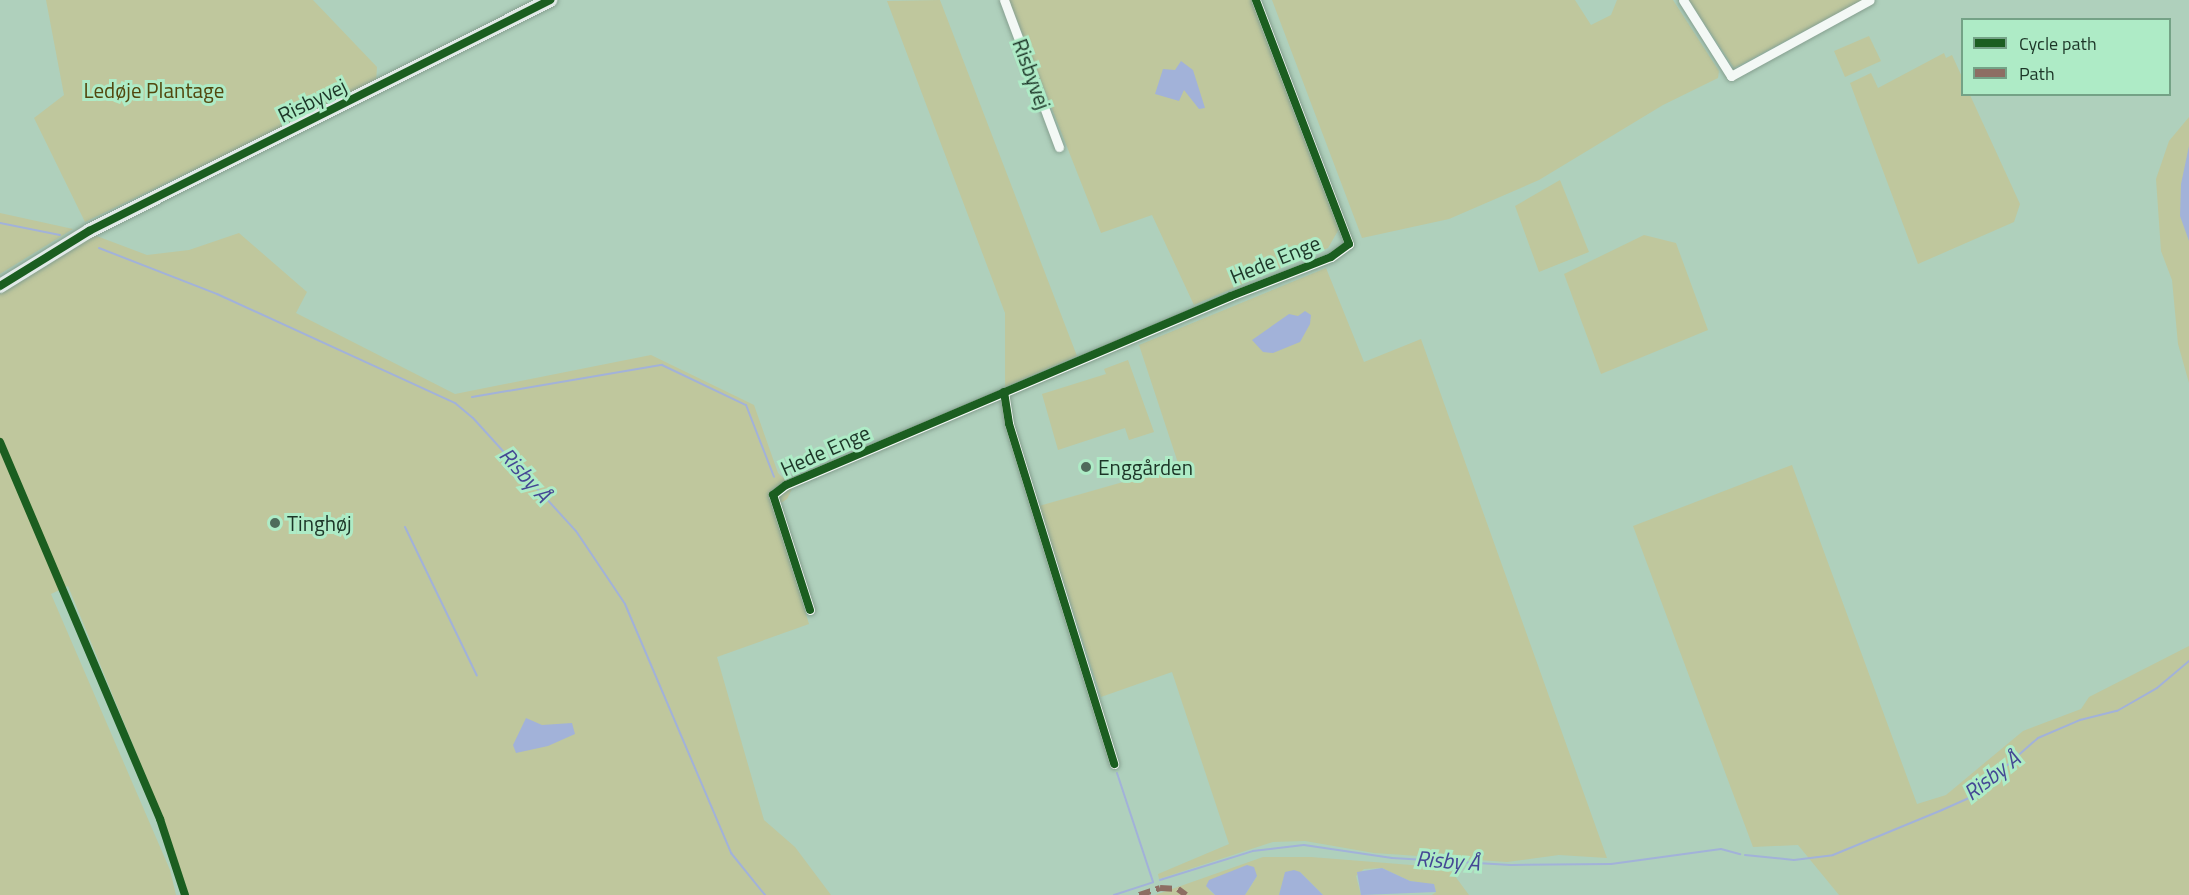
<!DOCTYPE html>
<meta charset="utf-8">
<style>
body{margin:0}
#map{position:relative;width:2189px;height:895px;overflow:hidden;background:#afd0bc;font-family:"Titillium Web",sans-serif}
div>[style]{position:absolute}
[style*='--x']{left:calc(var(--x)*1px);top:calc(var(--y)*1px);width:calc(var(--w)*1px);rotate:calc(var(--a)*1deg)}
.green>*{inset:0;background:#bfc79d}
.water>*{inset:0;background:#a2b2d9}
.stream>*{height:2px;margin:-1px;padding:0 1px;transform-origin:1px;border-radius:1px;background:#a2b2d9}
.roads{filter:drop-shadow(0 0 2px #859f8f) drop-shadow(0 0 2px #859f8f)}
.street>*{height:9px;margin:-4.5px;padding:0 4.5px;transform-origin:4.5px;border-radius:4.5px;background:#f3f8f5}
.secondary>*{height:14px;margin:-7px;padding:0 7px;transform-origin:7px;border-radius:7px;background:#e2eae8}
.quiet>*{height:6px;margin-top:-3px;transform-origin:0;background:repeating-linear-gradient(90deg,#8d6e63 0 12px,transparent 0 18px)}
.cycleway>*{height:8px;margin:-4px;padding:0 4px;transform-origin:4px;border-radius:4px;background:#1b5e20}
.dots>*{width:16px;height:16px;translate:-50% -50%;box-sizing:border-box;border:3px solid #aeebc6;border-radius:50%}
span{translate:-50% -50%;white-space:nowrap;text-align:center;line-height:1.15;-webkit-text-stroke:6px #aeebc6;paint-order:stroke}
.street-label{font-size:21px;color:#1c3527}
.park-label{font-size:21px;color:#52470e}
.poi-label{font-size:21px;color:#1c3527}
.left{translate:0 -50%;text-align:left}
.water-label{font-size:22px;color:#444794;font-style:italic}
.legend{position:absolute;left:1961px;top:18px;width:210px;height:78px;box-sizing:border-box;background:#aeebc6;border:2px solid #74a286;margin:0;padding:8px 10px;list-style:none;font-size:18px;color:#1c3527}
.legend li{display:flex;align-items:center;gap:12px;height:30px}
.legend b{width:30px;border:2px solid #74a286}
</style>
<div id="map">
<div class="green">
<i style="clip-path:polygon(46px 0,313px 0,377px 67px,376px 83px,85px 222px,34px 118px,64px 95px)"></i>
<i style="clip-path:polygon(940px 0,1077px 356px,1005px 387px,1005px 313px,887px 1px)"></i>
<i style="clip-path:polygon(1009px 0,1253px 0,1339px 229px,1328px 248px,1194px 305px,1152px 215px,1101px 233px)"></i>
<i style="clip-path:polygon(1272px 0,1575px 0,1591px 25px,1611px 15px,1617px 0,1673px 0,1719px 71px,1718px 78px,1663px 105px,1539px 180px,1449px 219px,1362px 238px)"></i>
<i style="clip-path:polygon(1689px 0,1863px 0,1734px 68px)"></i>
<i style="clip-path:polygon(1869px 36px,1881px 61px,1845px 77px,1834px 51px)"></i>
<i style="clip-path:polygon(1944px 53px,1946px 58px,1952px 55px,1962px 77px,1962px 94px,1970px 95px,2020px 204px,2014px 222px,1918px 264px,1850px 83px,1871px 73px,1878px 88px)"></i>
<i style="clip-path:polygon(2189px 117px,2189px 383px,2178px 344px,2172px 280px,2161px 251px,2156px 179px,2169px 141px)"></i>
<i style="clip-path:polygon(1560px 180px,1589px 252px,1539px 272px,1515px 206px)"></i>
<i style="clip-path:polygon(0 213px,73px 229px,0 274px)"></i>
<i style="clip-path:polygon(239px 233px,307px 292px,296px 313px,455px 394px,651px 355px,754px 405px,778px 473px,793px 487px,787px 499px,774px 508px,809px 624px,717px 657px,764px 820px,795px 847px,831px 895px,187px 895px,160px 811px,68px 586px,51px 594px,170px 870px,176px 895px,0 895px,0 294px,94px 235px,147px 255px,189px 250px)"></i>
<i style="clip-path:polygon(1644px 235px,1676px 243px,1708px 330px,1601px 374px,1564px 274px)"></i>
<i style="clip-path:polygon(1326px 268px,1364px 362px,1421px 339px,1607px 858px,1559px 855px,1507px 862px,1374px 853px,1305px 841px,1273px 842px,1159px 879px,1158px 874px,1229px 844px,1172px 672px,1101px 697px,1039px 506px,1179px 466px,1139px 345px)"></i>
<i style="clip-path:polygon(1128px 360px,1154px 432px,1129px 440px,1125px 428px,1058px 450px,1042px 394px,1106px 374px,1104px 369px)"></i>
<i style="clip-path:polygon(1792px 465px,1917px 804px,1946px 795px,2023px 731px,2081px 709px,2089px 697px,2189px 646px,2189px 895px,1839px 895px,1798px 845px,1753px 847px,1633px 526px)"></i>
<i style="clip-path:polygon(1263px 857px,1311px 857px,1449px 868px,1469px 895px,1432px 895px,1436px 892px,1434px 885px,1410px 881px,1382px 868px,1364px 869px,1356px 876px,1361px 895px,1323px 895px,1300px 872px,1286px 872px,1279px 895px,1245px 895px,1257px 876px,1230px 875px,1217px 877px,1209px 890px,1215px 895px,1155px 895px)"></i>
</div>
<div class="water">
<i style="clip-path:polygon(1181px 61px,1193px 70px,1205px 108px,1199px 109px,1184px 90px,1179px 101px,1155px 94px,1163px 69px,1175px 70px)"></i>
<i style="clip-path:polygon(2189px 146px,2189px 241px,2180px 216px,2181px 184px)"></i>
<i style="clip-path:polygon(1305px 311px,1311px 315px,1310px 324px,1300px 342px,1273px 353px,1263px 352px,1252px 340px,1289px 314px,1298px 316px)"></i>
<i style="clip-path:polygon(526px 718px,542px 725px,572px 723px,575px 734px,548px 746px,516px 753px,513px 745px)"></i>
<i style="clip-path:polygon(1247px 865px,1254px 867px,1257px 876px,1245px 895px,1215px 895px,1206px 886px,1209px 880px)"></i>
<i style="clip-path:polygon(1382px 868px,1410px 881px,1434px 884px,1436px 892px,1361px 895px,1357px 872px)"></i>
<i style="clip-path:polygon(1294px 870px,1300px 872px,1323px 895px,1279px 895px,1285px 872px)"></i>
</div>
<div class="stream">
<i style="--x:0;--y:223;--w:61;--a:11.3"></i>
<i style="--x:99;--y:248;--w:127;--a:21.3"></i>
<i style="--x:217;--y:294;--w:262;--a:24.6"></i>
<i style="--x:455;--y:403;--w:23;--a:40"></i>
<i style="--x:473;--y:418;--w:153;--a:47.7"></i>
<i style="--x:576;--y:531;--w:88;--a:56.1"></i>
<i style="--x:625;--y:604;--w:271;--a:66.9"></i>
<i style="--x:731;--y:853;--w:54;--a:51"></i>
<i style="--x:472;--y:397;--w:193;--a:-9.6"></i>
<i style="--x:662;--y:365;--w:93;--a:25.5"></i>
<i style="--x:746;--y:405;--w:77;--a:68.7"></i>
<i style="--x:405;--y:527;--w:165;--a:64.2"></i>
<i style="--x:1117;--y:773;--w:115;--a:71.7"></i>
<i style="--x:1745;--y:855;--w:49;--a:5.8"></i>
<i style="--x:1794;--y:860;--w:39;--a:-7"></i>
<i style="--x:1833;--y:855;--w:118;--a:-22.4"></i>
<i style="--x:1942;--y:810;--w:32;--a:-24"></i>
<i style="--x:1971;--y:797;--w:89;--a:-41.4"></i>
<i style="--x:2038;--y:738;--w:46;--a:-23.2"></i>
<i style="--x:2080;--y:720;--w:38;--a:-14"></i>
<i style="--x:2117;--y:711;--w:46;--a:-29.9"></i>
<i style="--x:2157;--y:688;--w:42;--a:-40.2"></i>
<i style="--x:1160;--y:880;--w:97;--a:-17.3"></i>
<i style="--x:1253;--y:851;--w:51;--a:-6.7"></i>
<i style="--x:1304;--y:845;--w:89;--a:8.4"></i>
<i style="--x:1392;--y:858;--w:119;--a:3.4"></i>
<i style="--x:1511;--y:865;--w:100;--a:-0.6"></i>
<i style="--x:1611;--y:864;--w:111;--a:-7.8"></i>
<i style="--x:1721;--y:849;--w:20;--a:15"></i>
<i style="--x:1114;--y:895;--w:40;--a:-18"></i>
</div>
<div class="roads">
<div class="street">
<i style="--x:1004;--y:0;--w:157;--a:69.5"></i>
<i style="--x:1683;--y:0;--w:90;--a:57.7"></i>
<i style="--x:1731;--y:76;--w:158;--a:-28.7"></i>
<i style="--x:1004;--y:392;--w:32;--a:81"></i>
<i style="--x:1009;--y:424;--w:356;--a:72.8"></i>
<i style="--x:810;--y:610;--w:121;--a:-107.8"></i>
<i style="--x:773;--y:495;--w:16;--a:-38"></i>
<i style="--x:786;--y:485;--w:483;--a:-23"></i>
<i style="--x:1231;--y:296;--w:107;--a:-21.3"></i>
<i style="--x:1331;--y:257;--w:22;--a:-36"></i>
<i style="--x:1349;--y:244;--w:261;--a:-110.9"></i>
</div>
<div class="secondary">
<i style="--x:0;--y:286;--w:105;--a:-31.7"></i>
<i style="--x:89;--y:231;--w:516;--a:-26.61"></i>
</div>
</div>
<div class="quiet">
<i style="--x:1139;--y:895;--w:22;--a:-18"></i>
<i style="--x:1160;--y:888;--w:18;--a:3"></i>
<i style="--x:1178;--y:889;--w:10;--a:37"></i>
</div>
<div class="cycleway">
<i style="--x:0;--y:286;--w:105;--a:-31.7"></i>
<i style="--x:89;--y:231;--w:516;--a:-26.61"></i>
<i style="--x:1004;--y:392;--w:32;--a:81"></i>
<i style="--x:1009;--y:424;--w:356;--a:72.8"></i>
<i style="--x:0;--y:442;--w:410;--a:67"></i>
<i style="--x:160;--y:819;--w:80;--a:71.8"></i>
<i style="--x:810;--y:610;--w:121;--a:-107.8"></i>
<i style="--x:773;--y:495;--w:16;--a:-38"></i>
<i style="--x:786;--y:485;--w:483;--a:-23"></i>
<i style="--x:1231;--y:296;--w:107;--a:-21.3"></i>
<i style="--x:1331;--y:257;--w:22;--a:-36"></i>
<i style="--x:1349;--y:244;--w:261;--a:-110.9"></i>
</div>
<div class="dots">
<i style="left:1086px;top:467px;background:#4f6b5b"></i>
<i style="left:275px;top:523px;background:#4f6b5b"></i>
</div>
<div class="street-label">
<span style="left:1032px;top:74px;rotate:70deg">Risbyvej</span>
<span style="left:312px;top:100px;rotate:-26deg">Risbyvej</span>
<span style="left:1275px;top:259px;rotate:-22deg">Hede Enge</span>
<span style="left:825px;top:450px;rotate:-24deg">Hede Enge</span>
</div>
<div class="park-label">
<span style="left:154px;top:90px">Ledøje Plantage</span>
</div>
<div class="poi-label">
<span class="left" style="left:1098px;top:467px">Enggården</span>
<span class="left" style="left:287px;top:523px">Tinghøj</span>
</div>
<div class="water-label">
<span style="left:525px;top:475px;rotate:48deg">Risby Å</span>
<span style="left:1992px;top:776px;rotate:-38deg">Risby Å</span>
<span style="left:1448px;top:861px;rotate:4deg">Risby Å</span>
</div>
<ul class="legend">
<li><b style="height:8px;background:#1b5e20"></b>Cycle path</li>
<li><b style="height:8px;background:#8d6e63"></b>Path</li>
</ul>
</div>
